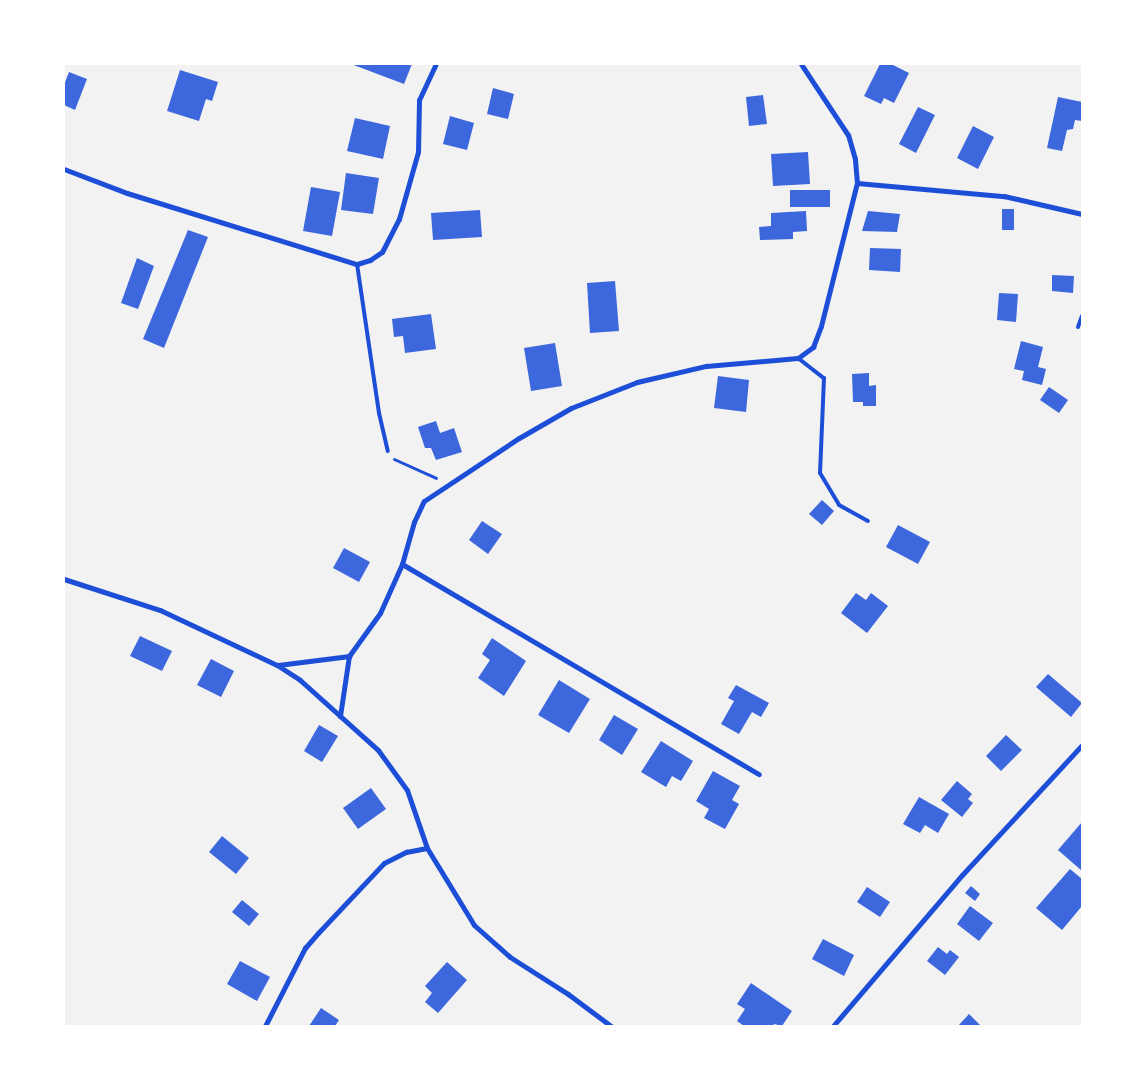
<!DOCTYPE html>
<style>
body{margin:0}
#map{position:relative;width:1146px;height:1090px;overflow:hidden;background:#f2f2f2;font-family:"DM Sans",sans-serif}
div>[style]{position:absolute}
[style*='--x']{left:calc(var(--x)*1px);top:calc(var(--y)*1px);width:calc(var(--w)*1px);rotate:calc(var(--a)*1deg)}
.building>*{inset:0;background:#3d67dc}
.path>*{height:3px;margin:-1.5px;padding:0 1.5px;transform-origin:1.5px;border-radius:1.5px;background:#1d4ed8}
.service>*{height:4px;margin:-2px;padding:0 2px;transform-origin:2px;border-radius:2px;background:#1d4ed8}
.minor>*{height:5px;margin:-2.5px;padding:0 2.5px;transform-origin:2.5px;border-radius:2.5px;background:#1d4ed8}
span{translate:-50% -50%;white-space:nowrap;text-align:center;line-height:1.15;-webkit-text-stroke:4px #fff;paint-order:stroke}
.frame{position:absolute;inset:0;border:65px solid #fff;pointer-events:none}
</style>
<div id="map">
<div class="building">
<i style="clip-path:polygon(351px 64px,412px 64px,404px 84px)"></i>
<i style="clip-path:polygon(880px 64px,891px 64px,909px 73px,894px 103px,884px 98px,881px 104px,864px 96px)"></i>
<i style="clip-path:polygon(180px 70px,218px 82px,212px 101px,206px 99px,199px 121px,167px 111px)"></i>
<i style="clip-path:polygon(69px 72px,87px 79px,75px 110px,64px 105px,64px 85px)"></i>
<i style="clip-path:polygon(493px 88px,514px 94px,508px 119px,487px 114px)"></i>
<i style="clip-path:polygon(763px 95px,767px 124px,749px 126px,746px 97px)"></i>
<i style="clip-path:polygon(1058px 97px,1082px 102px,1082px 121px,1075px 120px,1073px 129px,1067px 130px,1062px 151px,1047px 148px)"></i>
<i style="clip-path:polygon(918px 107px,935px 115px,916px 153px,899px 144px)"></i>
<i style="clip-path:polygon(450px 116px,474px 123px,467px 150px,443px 144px)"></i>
<i style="clip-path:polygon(355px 118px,390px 126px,383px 159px,347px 151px)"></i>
<i style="clip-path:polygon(973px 126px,994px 137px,978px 169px,957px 158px)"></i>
<i style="clip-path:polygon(808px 152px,810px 184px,773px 186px,771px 154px)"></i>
<i style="clip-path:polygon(346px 173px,379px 178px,373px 214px,341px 210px)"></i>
<i style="clip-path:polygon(311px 187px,340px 192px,332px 236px,303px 231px)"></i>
<i style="clip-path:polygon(790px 190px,830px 190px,830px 207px,790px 207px)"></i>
<i style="clip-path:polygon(1002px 209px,1014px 209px,1014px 230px,1002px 230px)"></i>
<i style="clip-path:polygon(480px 210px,482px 237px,433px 240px,431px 213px)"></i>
<i style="clip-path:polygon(806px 211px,807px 231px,793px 232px,793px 239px,760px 240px,759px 227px,771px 226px,771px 213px)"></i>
<i style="clip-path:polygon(868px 211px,900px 214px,897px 232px,862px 231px)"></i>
<i style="clip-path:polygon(188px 230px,208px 237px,164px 348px,143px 339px)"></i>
<i style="clip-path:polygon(870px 248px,901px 249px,900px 272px,869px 270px)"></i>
<i style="clip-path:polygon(137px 258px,154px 266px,138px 309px,121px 303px)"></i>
<i style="clip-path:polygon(1052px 275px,1074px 276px,1073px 293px,1052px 291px)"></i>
<i style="clip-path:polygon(615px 281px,619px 331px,590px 333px,587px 283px)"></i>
<i style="clip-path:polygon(999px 293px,1018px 294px,1016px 322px,997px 320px)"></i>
<i style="clip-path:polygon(431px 314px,436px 349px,405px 353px,403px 336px,394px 337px,392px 319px)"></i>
<i style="clip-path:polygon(1021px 341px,1043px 347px,1038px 367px,1046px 369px,1042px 385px,1022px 380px,1024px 371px,1014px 369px)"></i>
<i style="clip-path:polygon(555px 343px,562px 386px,531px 391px,524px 348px)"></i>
<i style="clip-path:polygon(869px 373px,869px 386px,876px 385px,876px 406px,863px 406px,863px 402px,853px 402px,852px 374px)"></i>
<i style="clip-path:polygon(718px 376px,749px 380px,746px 412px,714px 408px)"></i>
<i style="clip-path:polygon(1049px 387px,1068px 400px,1059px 413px,1040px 400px)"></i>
<i style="clip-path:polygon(436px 421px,440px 433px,454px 428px,462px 452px,436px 460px,431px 448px,425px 448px,418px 427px)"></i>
<i style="clip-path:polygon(822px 500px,834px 511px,822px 525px,809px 514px)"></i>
<i style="clip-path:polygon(482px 521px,502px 534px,488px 554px,469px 540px)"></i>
<i style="clip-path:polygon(898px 525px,930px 542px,918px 564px,886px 547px)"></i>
<i style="clip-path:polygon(344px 548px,370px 562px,359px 582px,333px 568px)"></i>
<i style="clip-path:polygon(856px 593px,866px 600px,871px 593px,888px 606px,867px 633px,841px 613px)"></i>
<i style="clip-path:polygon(140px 636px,172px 651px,162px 671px,130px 656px)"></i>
<i style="clip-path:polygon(492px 638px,526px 661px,504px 696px,478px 678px,490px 660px,482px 654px)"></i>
<i style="clip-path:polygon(211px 659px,234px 671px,221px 697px,197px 685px)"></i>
<i style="clip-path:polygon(1048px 674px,1082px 703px,1071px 717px,1036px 687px)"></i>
<i style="clip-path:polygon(559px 680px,590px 699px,569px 733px,538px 715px)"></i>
<i style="clip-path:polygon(736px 685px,769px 703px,761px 717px,752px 712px,739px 734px,721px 724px,734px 701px,728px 698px)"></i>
<i style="clip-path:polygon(614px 715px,638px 729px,622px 755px,599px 740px)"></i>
<i style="clip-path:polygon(319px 725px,338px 736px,322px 762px,304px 751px)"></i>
<i style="clip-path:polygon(1006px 735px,1022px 750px,1001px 771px,986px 756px)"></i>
<i style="clip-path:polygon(661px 741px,693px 761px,681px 781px,672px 776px,666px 787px,641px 772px)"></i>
<i style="clip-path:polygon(713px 771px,740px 786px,732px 800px,739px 804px,725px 829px,704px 818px,709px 809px,696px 801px)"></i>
<i style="clip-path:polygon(957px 781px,972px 794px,968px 799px,973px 803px,962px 817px,941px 800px)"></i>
<i style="clip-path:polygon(371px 788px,386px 809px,358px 829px,343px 808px)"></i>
<i style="clip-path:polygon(919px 797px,949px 814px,938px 833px,925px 825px,920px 833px,903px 824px)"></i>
<i style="clip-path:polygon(1082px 822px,1082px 871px,1058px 850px)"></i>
<i style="clip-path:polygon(222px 836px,249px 858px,236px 874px,209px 852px)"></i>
<i style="clip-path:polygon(1070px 869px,1082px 879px,1082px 906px,1062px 930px,1036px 908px)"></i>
<i style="clip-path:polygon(971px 886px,980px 894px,975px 901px,965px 893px)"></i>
<i style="clip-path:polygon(867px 887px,890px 902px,880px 917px,857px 902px)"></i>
<i style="clip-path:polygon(242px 900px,259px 914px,249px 926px,232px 912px)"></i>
<i style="clip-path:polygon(970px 906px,993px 923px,979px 941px,957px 924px)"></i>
<i style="clip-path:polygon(823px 939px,854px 955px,844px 976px,812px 959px)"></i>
<i style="clip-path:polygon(938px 947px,947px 954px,950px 950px,959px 957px,945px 975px,927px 961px)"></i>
<i style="clip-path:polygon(240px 961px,270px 977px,257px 1001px,227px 984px)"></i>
<i style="clip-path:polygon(447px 962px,467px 980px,438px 1013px,425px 1002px,432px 993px,425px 986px)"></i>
<i style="clip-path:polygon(751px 983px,792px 1011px,782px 1026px,774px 1024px,773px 1026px,744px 1026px,737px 1021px,745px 1009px,737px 1004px)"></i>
<i style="clip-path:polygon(321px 1008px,339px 1020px,335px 1026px,309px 1026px)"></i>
<i style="clip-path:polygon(969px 1014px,981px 1026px,958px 1026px)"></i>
</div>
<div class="path">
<i style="--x:394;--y:459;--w:46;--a:24.3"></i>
</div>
<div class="service">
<i style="--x:357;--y:264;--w:151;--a:81.6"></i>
<i style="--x:379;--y:413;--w:39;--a:77"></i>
<i style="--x:1078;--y:327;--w:12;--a:-70"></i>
<i style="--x:798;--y:358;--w:33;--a:38"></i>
<i style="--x:824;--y:378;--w:95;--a:92.4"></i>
<i style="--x:820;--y:473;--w:37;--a:59"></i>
<i style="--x:839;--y:505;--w:33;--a:29"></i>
</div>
<div class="minor">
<i style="--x:64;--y:169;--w:67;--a:20.9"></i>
<i style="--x:127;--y:193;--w:241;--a:17.2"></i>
<i style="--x:357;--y:264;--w:14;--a:-17"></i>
<i style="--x:370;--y:260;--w:14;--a:-34"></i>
<i style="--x:382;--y:252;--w:37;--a:-63"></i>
<i style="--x:399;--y:219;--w:70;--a:-74.2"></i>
<i style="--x:418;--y:152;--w:52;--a:-88.9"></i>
<i style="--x:419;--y:100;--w:40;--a:-65"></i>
<i style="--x:857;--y:183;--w:148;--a:5.1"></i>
<i style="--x:1004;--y:196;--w:80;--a:13"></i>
<i style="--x:402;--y:564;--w:414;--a:30.5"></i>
<i style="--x:64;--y:579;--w:101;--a:17.9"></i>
<i style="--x:160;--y:610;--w:129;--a:25.2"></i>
<i style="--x:277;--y:665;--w:27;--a:33"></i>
<i style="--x:300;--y:680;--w:105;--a:41.9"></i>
<i style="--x:378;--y:750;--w:49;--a:54.1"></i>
<i style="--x:407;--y:790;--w:61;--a:71"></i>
<i style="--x:427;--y:848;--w:90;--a:58.6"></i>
<i style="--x:474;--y:925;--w:48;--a:41.6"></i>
<i style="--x:510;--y:957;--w:69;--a:32.5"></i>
<i style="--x:568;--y:994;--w:54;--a:36.7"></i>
<i style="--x:278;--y:665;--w:72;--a:-7.2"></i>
<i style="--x:340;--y:716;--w:61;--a:-81.5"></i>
<i style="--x:349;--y:656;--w:53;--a:-54.2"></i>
<i style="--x:380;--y:613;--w:54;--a:-65.8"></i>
<i style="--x:402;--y:564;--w:44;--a:-74.1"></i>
<i style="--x:414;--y:522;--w:23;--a:-65"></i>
<i style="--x:424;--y:501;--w:114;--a:-33.6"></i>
<i style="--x:519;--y:438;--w:60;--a:-30"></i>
<i style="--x:571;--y:408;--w:71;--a:-21.5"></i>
<i style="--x:637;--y:382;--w:71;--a:-13.1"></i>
<i style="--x:706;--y:366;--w:92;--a:-5"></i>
<i style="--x:798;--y:358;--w:19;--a:-36"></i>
<i style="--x:813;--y:347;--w:22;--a:-69"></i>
<i style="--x:821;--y:326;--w:147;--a:-75.9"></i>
<i style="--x:857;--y:183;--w:24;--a:-95"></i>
<i style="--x:855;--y:159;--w:25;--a:-106"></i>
<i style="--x:848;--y:135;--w:85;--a:-123.5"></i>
<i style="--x:265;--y:1026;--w:88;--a:-62.9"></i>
<i style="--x:305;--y:948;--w:20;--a:-49"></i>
<i style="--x:318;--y:933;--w:96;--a:-46.7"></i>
<i style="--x:384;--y:863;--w:25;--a:-27"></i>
<i style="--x:406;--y:852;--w:21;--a:-11"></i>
<i style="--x:833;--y:1026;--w:199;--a:-49.5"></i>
<i style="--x:962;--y:875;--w:177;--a:-47.3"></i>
</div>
<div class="frame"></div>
</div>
